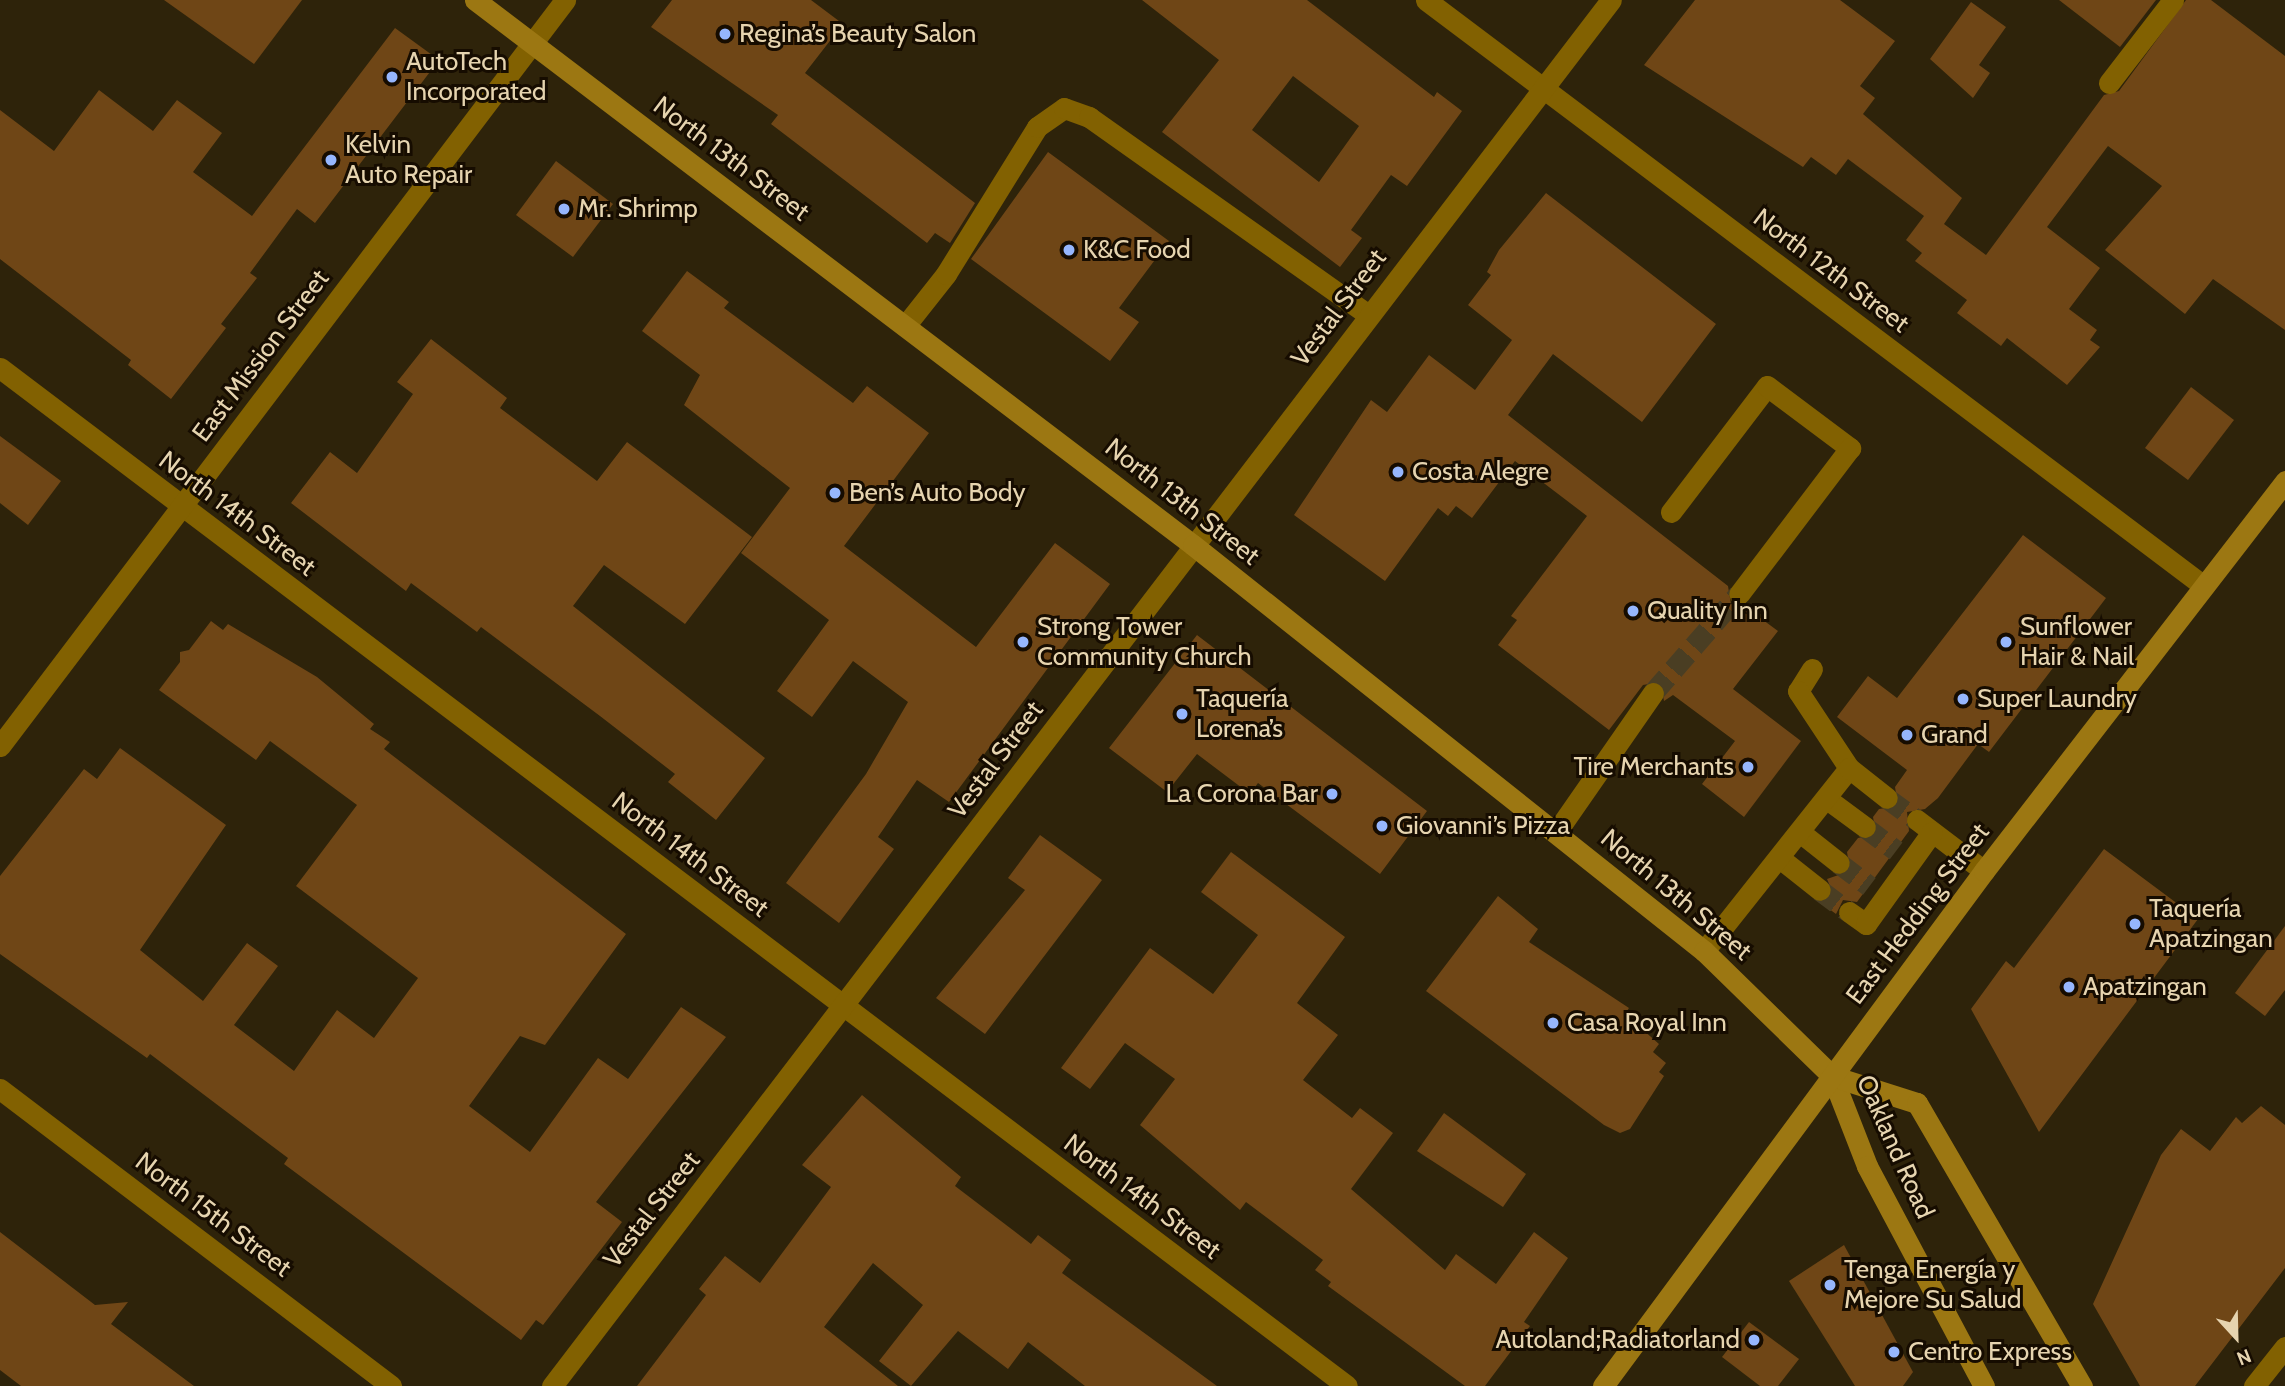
<!DOCTYPE html>
<meta charset="utf-8">
<style>
body{margin:0}
#map{position:relative;width:2285px;height:1386px;overflow:hidden;background:#2e230a;font-family:Cabin,sans-serif}
div>[style]{position:absolute}
[style*='--x']{left:calc(var(--x)*1px);top:calc(var(--y)*1px);width:calc(var(--w)*1px);rotate:calc(var(--a)*1deg)}
.building>*{inset:0;background:#6f4616}
.minor-tunnel>*{height:21px;margin-top:-10.5px;transform-origin:0;background:repeating-linear-gradient(90deg,#4a3e23 0 21px,transparent 0 31px)}
.minor>*{height:21px;margin:-10.5px;padding:0 10.5px;transform-origin:10.5px;border-radius:10.5px;background:#826101}
.major>*{height:21px;margin:-10.5px;padding:0 10.5px;transform-origin:10.5px;border-radius:10.5px;background:#9c7712}
.dots>*{width:19px;height:19px;translate:-50% -50%;box-sizing:border-box;border:4px solid #160c00;border-radius:50%}
span{translate:-50% -50%;white-space:nowrap;text-align:center;line-height:1.15;-webkit-text-stroke:6px #160c00;paint-order:stroke}
.poi-label{font-size:26px;color:#e6d4af}
.left{translate:0 -50%;text-align:left}
.right{translate:-100% -50%;text-align:right}
.street-label{font-size:26px;color:#e6d4af}
.north{position:absolute;left:2201px;top:1302px;width:70px;height:70px;-webkit-text-stroke:5px #160c00;paint-order:stroke;rotate:158deg;font-size:19px;font-weight:700;line-height:28px;text-align:center;color:#e6d4af}
.north::after{content:'';display:block;margin:auto;width:24px;height:32px;background:#e6d4af;clip-path:polygon(50% 0,100% 100%,50% 72%,0 100%)}
</style>
<div id="map">
<div class="building">
<i style="clip-path:polygon(164px 0,302px 0,254px 64px)"></i>
<i style="clip-path:polygon(672px 0,811px 0,843px 24px,805px 73px,975px 203px,950px 243px,935px 233px,927px 243px,771px 124px,778px 115px,651px 27px)"></i>
<i style="clip-path:polygon(evenodd,1142px 0,1307px 0,1434px 97px,1437px 92px,1462px 111px,1407px 186px,1391px 175px,1351px 230px,1362px 238px,1340px 267px,1162px 132px,1219px 60px,1142px 0,1293px 76px,1359px 126px,1319px 182px,1252px 130px,1293px 76px)"></i>
<i style="clip-path:polygon(1695px 0,1840px 0,1895px 41px,1860px 86px,1875px 98px,1863px 114px,1962px 198px,1944px 224px,1986px 255px,2104px 95px,2119px 91px,2186px 0,2211px 0,2285px 56px,2285px 330px,2213px 279px,2185px 314px,2105px 250px,2162px 186px,2108px 146px,2047px 227px,2100px 268px,2069px 309px,2097px 330px,2090px 340px,2100px 347px,2067px 385px,2007px 338px,2001px 346px,1957px 313px,1967px 300px,1915px 261px,1922px 253px,1906px 240px,1924px 216px,1848px 159px,1836px 175px,1811px 157px,1803px 167px,1644px 65px)"></i>
<i style="clip-path:polygon(2059px 0,2156px 0,2120px 47px)"></i>
<i style="clip-path:polygon(1971px 2px,2006px 27px,1979px 65px,1990px 73px,1973px 98px,1930px 59px)"></i>
<i style="clip-path:polygon(395px 28px,439px 60px,315px 223px,297px 209px,250px 273px,257px 278px,221px 324px,226px 328px,171px 399px,128px 365px,131px 360px,0 259px,0 110px,54px 151px,99px 90px,153px 131px,177px 100px,222px 133px,193px 172px,252px 216px)"></i>
<i style="clip-path:polygon(1048px 152px,1169px 241px,1119px 308px,1139px 322px,1110px 361px,971px 259px)"></i>
<i style="clip-path:polygon(556px 161px,613px 204px,573px 257px,516px 215px)"></i>
<i style="clip-path:polygon(1546px 193px,1716px 324px,1642px 422px,1553px 354px,1508px 415px,1728px 586px,1731px 604px,1744px 606px,1778px 631px,1733px 689px,1801px 741px,1744px 817px,1702px 784px,1735px 741px,1673px 695px,1664px 701px,1660px 682px,1643px 685px,1609px 730px,1498px 645px,1517px 620px,1511px 616px,1587px 516px,1515px 461px,1472px 518px,1456px 506px,1448px 516px,1438px 508px,1385px 581px,1294px 515px,1371px 400px,1387px 412px,1429px 355px,1475px 390px,1512px 340px,1468px 305px,1491px 275px,1487px 272px,1499px 250px)"></i>
<i style="clip-path:polygon(687px 271px,729px 302px,724px 308px,853px 403px,867px 386px,929px 433px,844px 546px,976px 647px,1055px 543px,1110px 584px,949px 802px,917px 780px,878px 837px,894px 849px,839px 923px,786px 883px,866px 774px,908px 702px,853px 661px,812px 717px,777px 691px,829px 620px,741px 553px,790px 488px,684px 405px,700px 375px,642px 331px)"></i>
<i style="clip-path:polygon(431px 339px,507px 398px,500px 408px,597px 481px,627px 442px,752px 537px,685px 624px,604px 565px,573px 606px,765px 758px,716px 820px,668px 782px,675px 774px,600px 716px,481px 627px,477px 632px,411px 583px,406px 591px,291px 503px,330px 452px,357px 473px,413px 394px,397px 382px)"></i>
<i style="clip-path:polygon(2191px 387px,2234px 420px,2188px 480px,2145px 448px)"></i>
<i style="clip-path:polygon(0 436px,61px 481px,28px 525px,0 503px)"></i>
<i style="clip-path:polygon(2023px 535px,2106px 598px,1989px 752px,1978px 744px,1938px 798px,1925px 809px,1907px 812px,1909px 831px,1857px 902px,1843px 900px,1836px 914px,1821px 903px,1833px 893px,1827px 879px,1850px 871px,1847px 852px,1858px 838px,1876px 834px,1873px 817px,1879px 809px,1898px 806px,1895px 787px,1907px 770px,1837px 717px,1868px 676px,1897px 698px)"></i>
<i style="clip-path:polygon(211px 621px,223px 630px,228px 624px,317px 677px,374px 724px,370px 729px,390px 742px,384px 749px,626px 934px,545px 1045px,520px 1036px,469px 1106px,530px 1152px,598px 1058px,628px 1079px,681px 1007px,726px 1037px,596px 1202px,622px 1222px,543px 1325px,536px 1320px,521px 1340px,284px 1164px,288px 1158px,150px 1054px,147px 1058px,0 954px,0 876px,84px 769px,97px 779px,120px 748px,226px 825px,140px 950px,203px 1001px,247px 943px,278px 966px,234px 1025px,294px 1071px,337px 1010px,374px 1038px,418px 978px,296px 886px,357px 805px,270px 741px,256px 760px,159px 690px,180px 662px,180px 652px,189px 650px)"></i>
<i style="clip-path:polygon(1197px 635px,1427px 811px,1380px 874px,1258px 783px,1250px 794px,1197px 754px,1167px 792px,1109px 748px)"></i>
<i style="clip-path:polygon(1040px 835px,1102px 880px,985px 1034px,936px 998px,1025px 890px,1008px 878px)"></i>
<i style="clip-path:polygon(2104px 849px,2198px 919px,2039px 1132px,1971px 1009px,2006px 961px,2014px 968px)"></i>
<i style="clip-path:polygon(1231px 852px,1345px 937px,1297px 1003px,1338px 1035px,1303px 1080px,1352px 1118px,1360px 1108px,1393px 1133px,1351px 1189px,1445px 1270px,1456px 1254px,1496px 1284px,1534px 1232px,1568px 1258px,1524px 1322px,1530px 1326px,1485px 1386px,1465px 1386px,1328px 1286px,1331px 1282px,1315px 1270px,1323px 1260px,1246px 1202px,1240px 1210px,1140px 1125px,1175px 1079px,1125px 1043px,1090px 1089px,1061px 1068px,1150px 948px,1213px 994px,1258px 935px,1201px 892px)"></i>
<i style="clip-path:polygon(1498px 896px,1538px 929px,1529px 942px,1629px 1008px,1625px 1014px,1659px 1044px,1653px 1052px,1666px 1063px,1659px 1072px,1664px 1076px,1630px 1129px,1620px 1133px,1604px 1125px,1426px 991px)"></i>
<i style="clip-path:polygon(2285px 926px,2285px 990px,2265px 1016px,2235px 993px)"></i>
<i style="clip-path:polygon(862px 1095px,961px 1177px,955px 1186px,1031px 1244px,1038px 1235px,1071px 1260px,1062px 1273px,1217px 1386px,1085px 1386px,1028px 1342px,1008px 1369px,958px 1331px,911px 1386px,879px 1361px,923px 1305px,873px 1263px,824px 1327px,898px 1386px,637px 1386px,706px 1295px,699px 1289px,725px 1256px,760px 1283px,831px 1187px,802px 1165px)"></i>
<i style="clip-path:polygon(2261px 1106px,2285px 1125px,2285px 1268px,2195px 1386px,2140px 1386px,2093px 1304px,2161px 1155px,2181px 1129px,2210px 1151px,2236px 1117px,2242px 1123px)"></i>
<i style="clip-path:polygon(1444px 1113px,1526px 1174px,1503px 1207px,1417px 1151px)"></i>
<i style="clip-path:polygon(0 1232px,95px 1305px,128px 1302px,111px 1324px,194px 1386px,21px 1386px,0 1370px)"></i>
<i style="clip-path:polygon(1844px 1245px,1913px 1372px,1903px 1386px,1855px 1386px,1789px 1281px)"></i>
<i style="clip-path:polygon(1749px 1322px,1799px 1359px,1778px 1386px,1760px 1386px,1722px 1357px)"></i>
</div>
<div class="minor-tunnel">
<i style="--x:1653;--y:693;--w:131;--a:-49"></i>
<i style="--x:1887;--y:798;--w:37;--a:36"></i>
<i style="--x:1865;--y:827;--w:39;--a:37"></i>
<i style="--x:1839;--y:863;--w:38;--a:37"></i>
<i style="--x:1820;--y:890;--w:36;--a:37"></i>
</div>
<div class="minor">
<i style="--x:1426;--y:0;--w:974;--a:36.99"></i>
<i style="--x:2109;--y:83;--w:105;--a:-52.4"></i>
<i style="--x:905;--y:326;--w:66;--a:-51.7"></i>
<i style="--x:946;--y:274;--w:173;--a:-58.2"></i>
<i style="--x:1037;--y:127;--w:33;--a:-35"></i>
<i style="--x:1064;--y:108;--w:27;--a:20"></i>
<i style="--x:1089;--y:117;--w:343;--a:35.3"></i>
<i style="--x:0;--y:368;--w:1688;--a:37.08"></i>
<i style="--x:1671;--y:512;--w:158;--a:-52.7"></i>
<i style="--x:1767;--y:386;--w:104;--a:36.8"></i>
<i style="--x:1850;--y:448;--w:183;--a:127.2"></i>
<i style="--x:1812;--y:669;--w:26;--a:122"></i>
<i style="--x:1798;--y:691;--w:92;--a:56.5"></i>
<i style="--x:0;--y:746;--w:936;--a:-52.86"></i>
<i style="--x:1827;--y:799;--w:47;--a:36.4"></i>
<i style="--x:1917;--y:820;--w:84;--a:37.3"></i>
<i style="--x:1557;--y:831;--w:168;--a:-55.2"></i>
<i style="--x:1801;--y:833;--w:48;--a:38.3"></i>
<i style="--x:1782;--y:860;--w:48;--a:38.3"></i>
<i style="--x:1849;--y:912;--w:21;--a:35"></i>
<i style="--x:1866;--y:924;--w:113;--a:-54.3"></i>
<i style="--x:1704;--y:951;--w:233;--a:-51.6"></i>
<i style="--x:1849;--y:768;--w:48;--a:38.3"></i>
<i style="--x:0;--y:1089;--w:491;--a:37.2"></i>
<i style="--x:552;--y:1386;--w:1744;--a:-52.62"></i>
<i style="--x:2254;--y:1386;--w:50;--a:-51.5"></i>
</div>
<div class="major">
<i style="--x:475;--y:0;--w:901;--a:37.2"></i>
<i style="--x:1193;--y:545;--w:653;--a:38.47"></i>
<i style="--x:1704;--y:951;--w:179;--a:44.3"></i>
<i style="--x:1832;--y:1076;--w:97;--a:68.7"></i>
<i style="--x:1867;--y:1166;--w:249;--a:62"></i>
<i style="--x:1832;--y:1076;--w:89;--a:17.6"></i>
<i style="--x:1917;--y:1103;--w:328;--a:59.8"></i>
<i style="--x:1603;--y:1386;--w:641;--a:-53.51"></i>
<i style="--x:1984;--y:871;--w:493;--a:-52.3"></i>
</div>
<div class="dots">
<i style="left:725px;top:34px;background:#96b6fd"></i>
<i style="left:392px;top:77px;background:#96b6fd"></i>
<i style="left:331px;top:160px;background:#96b6fd"></i>
<i style="left:564px;top:209px;background:#96b6fd"></i>
<i style="left:1069px;top:250px;background:#96b6fd"></i>
<i style="left:1398px;top:472px;background:#96b6fd"></i>
<i style="left:835px;top:493px;background:#96b6fd"></i>
<i style="left:1633px;top:611px;background:#96b6fd"></i>
<i style="left:1023px;top:642px;background:#96b6fd"></i>
<i style="left:2006px;top:642px;background:#96b6fd"></i>
<i style="left:1963px;top:699px;background:#96b6fd"></i>
<i style="left:1182px;top:714px;background:#96b6fd"></i>
<i style="left:1907px;top:735px;background:#96b6fd"></i>
<i style="left:1748px;top:767px;background:#96b6fd"></i>
<i style="left:1332px;top:794px;background:#96b6fd"></i>
<i style="left:1382px;top:826px;background:#96b6fd"></i>
<i style="left:2135px;top:924px;background:#96b6fd"></i>
<i style="left:2069px;top:987px;background:#96b6fd"></i>
<i style="left:1553px;top:1023px;background:#96b6fd"></i>
<i style="left:1830px;top:1285px;background:#96b6fd"></i>
<i style="left:1754px;top:1340px;background:#96b6fd"></i>
<i style="left:1894px;top:1352px;background:#96b6fd"></i>
</div>
<div class="poi-label">
<span class="left" style="left:739px;top:34px">Regina’s Beauty Salon</span>
<span class="left" style="left:406px;top:77px">AutoTech<br>Incorporated</span>
<span class="left" style="left:345px;top:160px">Kelvin<br>Auto Repair</span>
<span class="left" style="left:578px;top:209px">Mr. Shrimp</span>
<span class="left" style="left:1083px;top:250px">K&amp;C Food</span>
<span class="left" style="left:1412px;top:472px">Costa Alegre</span>
<span class="left" style="left:849px;top:493px">Ben’s Auto Body</span>
<span class="left" style="left:1647px;top:611px">Quality Inn</span>
<span class="left" style="left:1037px;top:642px">Strong Tower<br>Community Church</span>
<span class="left" style="left:2020px;top:642px">Sunflower<br>Hair &amp; Nail</span>
<span class="left" style="left:1196px;top:714px">Taquería<br>Lorena’s</span>
<span class="left" style="left:1977px;top:699px">Super Laundry</span>
<span class="left" style="left:1921px;top:735px">Grand</span>
<span class="right" style="left:1734px;top:767px">Tire Merchants</span>
<span class="right" style="left:1318px;top:794px">La Corona Bar</span>
<span class="left" style="left:1396px;top:826px">Giovanni’s Pizza</span>
<span class="left" style="left:2149px;top:924px">Taquería<br>Apatzingan</span>
<span class="left" style="left:2083px;top:987px">Apatzingan</span>
<span class="left" style="left:1567px;top:1023px">Casa Royal Inn</span>
<span class="left" style="left:1844px;top:1285px">Tenga Energía y<br>Mejore Su Salud</span>
<span class="right" style="left:1740px;top:1340px">Autoland;Radiatorland</span>
<span class="left" style="left:1908px;top:1352px">Centro Express</span>
</div>
<div class="street-label">
<span style="left:731px;top:159px;rotate:37deg">North 13th Street</span>
<span style="left:1831px;top:271px;rotate:37deg">North 12th Street</span>
<span style="left:1339px;top:308px;rotate:-53deg">Vestal Street</span>
<span style="left:261px;top:356px;rotate:-53deg">East Mission Street</span>
<span style="left:1182px;top:502px;rotate:38deg">North 13th Street</span>
<span style="left:237px;top:514px;rotate:37deg">North 14th Street</span>
<span style="left:996px;top:760px;rotate:-53deg">Vestal Street</span>
<span style="left:690px;top:855px;rotate:37deg">North 14th Street</span>
<span style="left:1676px;top:895px;rotate:40deg">North 13th Street</span>
<span style="left:1918px;top:914px;rotate:-53deg">East Hedding Street</span>
<span style="left:1895px;top:1147px;rotate:66deg">Oakland Road</span>
<span style="left:1142px;top:1197px;rotate:37deg">North 14th Street</span>
<span style="left:652px;top:1210px;rotate:-52deg">Vestal Street</span>
<span style="left:213px;top:1215px;rotate:37deg">North 15th Street</span>
</div>
<div class="north">N</div>
</div>
